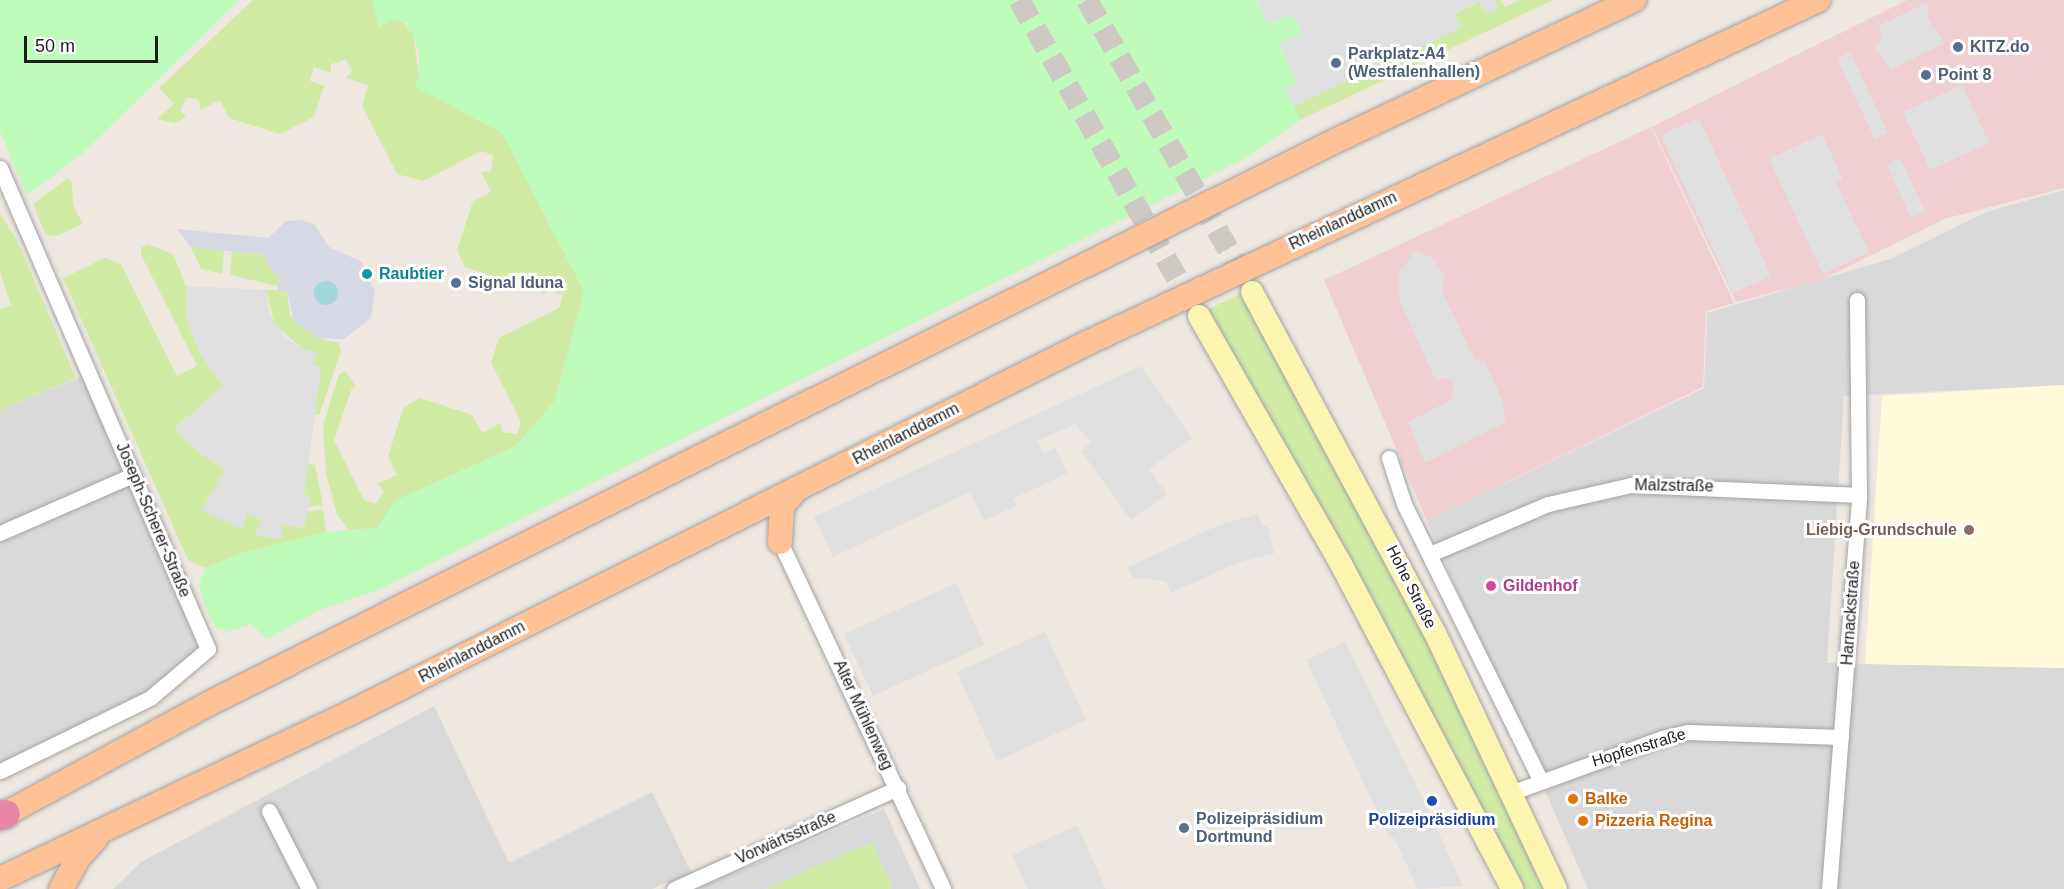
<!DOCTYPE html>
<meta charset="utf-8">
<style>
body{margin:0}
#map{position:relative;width:2064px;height:889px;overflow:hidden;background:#eee8e1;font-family:Helvetica,sans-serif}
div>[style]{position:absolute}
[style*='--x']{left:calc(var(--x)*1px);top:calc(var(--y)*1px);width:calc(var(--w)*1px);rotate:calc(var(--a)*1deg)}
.residential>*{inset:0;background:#dad9d9}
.commercial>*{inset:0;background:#f0cfd3}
.education>*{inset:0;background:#fffada}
.grass>*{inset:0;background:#d1eba5}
.park>*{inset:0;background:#bffbbb}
.parking>*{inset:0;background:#e0e0e0}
.plaza>*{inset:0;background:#d6d8e4}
.water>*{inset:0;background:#a0d9de}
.round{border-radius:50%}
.secondary-tunnel>*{height:22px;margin-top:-11px;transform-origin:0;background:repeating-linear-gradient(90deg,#cec9c3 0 22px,transparent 0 33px)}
.roads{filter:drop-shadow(0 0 2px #a3a3a3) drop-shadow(0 0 2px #a3a3a3)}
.street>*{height:15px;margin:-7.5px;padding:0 7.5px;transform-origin:7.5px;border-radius:7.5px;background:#fff}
.secondary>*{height:22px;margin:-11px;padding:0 11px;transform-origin:11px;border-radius:11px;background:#fcf5b2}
.primary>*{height:24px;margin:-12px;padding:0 12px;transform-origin:12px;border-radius:12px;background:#ffc296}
.highway>*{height:28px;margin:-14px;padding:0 14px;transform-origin:14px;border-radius:14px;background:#e985a6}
.dots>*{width:16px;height:16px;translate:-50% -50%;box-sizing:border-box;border:3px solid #fff;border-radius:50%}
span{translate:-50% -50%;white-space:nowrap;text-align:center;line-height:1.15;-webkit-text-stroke:6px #fff;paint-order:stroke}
.service-label{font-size:16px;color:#4e5e75;font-weight:700}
.left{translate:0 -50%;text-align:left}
.street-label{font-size:16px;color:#1c1c1c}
.culture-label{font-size:16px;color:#0d838f;font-weight:700}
.education-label{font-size:16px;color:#785e54;font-weight:700}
.right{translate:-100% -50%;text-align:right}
.hotel-label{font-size:16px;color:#b23c85;font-weight:700}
.food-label{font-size:16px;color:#c56008;font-weight:700}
.transit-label{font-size:16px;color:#164399;font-weight:700}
.scale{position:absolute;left:24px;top:36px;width:134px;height:27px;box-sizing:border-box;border:3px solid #1c1c1c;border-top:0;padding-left:8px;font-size:18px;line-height:21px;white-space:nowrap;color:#1c1c1c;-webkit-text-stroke:4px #fff;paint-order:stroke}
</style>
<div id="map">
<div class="residential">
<i style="clip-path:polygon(2064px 190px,2064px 385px,1844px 396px,1827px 663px,2064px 668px,2064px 889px,1588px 889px,1427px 521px,1704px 388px,1707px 313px,1890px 259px,1989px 211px)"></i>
<i style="clip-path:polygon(90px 373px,208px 649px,169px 683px,0 771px,0 410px)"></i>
<i style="clip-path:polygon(434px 706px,509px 863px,652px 792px,699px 888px,884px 809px,920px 889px,672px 889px,667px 882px,652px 889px,113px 889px,141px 862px)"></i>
</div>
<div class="commercial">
<i style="clip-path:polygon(1907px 0,2064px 0,2064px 188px,1944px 219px,1821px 280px,1736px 302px,1652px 127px)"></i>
<i style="clip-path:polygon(1651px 127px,1734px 303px,1706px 311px,1703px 387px,1427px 521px,1324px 280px)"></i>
</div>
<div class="education">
<i style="clip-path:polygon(2064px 385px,2064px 668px,1865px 664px,1882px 396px)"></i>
</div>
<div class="grass">
<i style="clip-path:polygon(253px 0,372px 0,379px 27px,392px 19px,403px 22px,413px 34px,419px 76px,502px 132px,585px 292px,559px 383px,568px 386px,516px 446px,395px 501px,377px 528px,349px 530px,337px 515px,326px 473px,323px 426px,339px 374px,345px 371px,356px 386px,352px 388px,334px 440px,364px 500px,376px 504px,384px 491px,377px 484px,397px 475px,388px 456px,404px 407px,420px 398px,472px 415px,482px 433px,501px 423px,502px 432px,517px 434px,521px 422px,491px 363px,499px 338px,559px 308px,563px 296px,550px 289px,543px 295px,533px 275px,515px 284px,465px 267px,457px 250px,473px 201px,491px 192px,481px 172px,491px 171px,493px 155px,481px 151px,423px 181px,397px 174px,362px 106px,368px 85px,346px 78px,352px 71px,346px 60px,331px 64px,331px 73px,314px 67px,310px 81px,324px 86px,314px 117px,280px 134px,229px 118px,220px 100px,200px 110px,199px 100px,187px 97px,180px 110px,186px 117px,175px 123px,157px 119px,174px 104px,159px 88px)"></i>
<i style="clip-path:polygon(1494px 0,1501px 0,1505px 7px,1520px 0,1553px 0,1300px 120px,1293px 106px,1460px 28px,1454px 14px,1480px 1px,1499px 10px)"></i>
<i style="clip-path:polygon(68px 178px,72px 183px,73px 205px,83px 224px,56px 236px,46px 235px,33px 204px)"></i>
<i style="clip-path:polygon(0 214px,17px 240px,76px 378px,0 410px,0 309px,11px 305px,0 272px)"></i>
<i style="clip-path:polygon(147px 244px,173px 254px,186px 286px,186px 314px,191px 331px,200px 353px,222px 385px,211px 461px,226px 469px,242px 529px,247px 514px,262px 519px,256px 535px,280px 539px,282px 525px,304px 527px,307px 511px,323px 510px,326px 532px,242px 553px,205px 568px,188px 560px,63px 278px,105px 258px,121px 264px,177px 376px,197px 366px,141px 255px,141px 248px)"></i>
<i style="clip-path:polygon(191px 247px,224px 250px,222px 274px,201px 269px)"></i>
<i style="clip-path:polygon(232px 251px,265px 255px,280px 278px,278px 286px,230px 275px)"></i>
<i style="clip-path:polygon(266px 290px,287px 290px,290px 315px,317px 338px,339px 343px,341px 351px,319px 415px,314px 414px,321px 367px,313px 366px,303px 349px,275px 325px)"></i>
<i style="clip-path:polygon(1242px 293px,1412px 608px,1547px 889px,1523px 889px,1209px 309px)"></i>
<i style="clip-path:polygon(308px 464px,315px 465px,323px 505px,308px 507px,310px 496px,304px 495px)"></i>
<i style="clip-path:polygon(872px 842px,893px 889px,765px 889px)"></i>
</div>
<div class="park">
<i style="clip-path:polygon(0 0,239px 0,82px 154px,27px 195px,0 131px)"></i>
<i style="clip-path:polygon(372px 0,1257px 0,1268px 25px,1293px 14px,1302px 33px,1279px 43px,1296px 83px,1286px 88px,1300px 120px,1246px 158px,382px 588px,318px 611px,267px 639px,251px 624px,229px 632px,215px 627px,204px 606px,199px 585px,205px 568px,242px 553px,326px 532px,377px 528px,395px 501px,516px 446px,554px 402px,584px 292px,502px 133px,414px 86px,419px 76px,419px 54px,413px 34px,405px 22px,392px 19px,379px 28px)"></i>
</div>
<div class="parking">
<i style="clip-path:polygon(1257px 0,1494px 0,1499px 10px,1486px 15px,1479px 1px,1454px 13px,1461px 28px,1293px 106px,1286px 88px,1296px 83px,1279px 43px,1302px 33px,1293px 14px,1267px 25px)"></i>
<i style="clip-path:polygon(1927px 3px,1928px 19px,1945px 43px,1891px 69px,1874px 46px,1882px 42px,1880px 25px)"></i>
<i style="clip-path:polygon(1850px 52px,1888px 133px,1875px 139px,1837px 59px)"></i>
<i style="clip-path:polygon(1962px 85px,1989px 143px,1930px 170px,1903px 112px)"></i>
<i style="clip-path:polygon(1699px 118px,1771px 276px,1733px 293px,1661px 135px)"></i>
<i style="clip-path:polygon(1822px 134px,1843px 180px,1836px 183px,1869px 252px,1823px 274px,1769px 159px)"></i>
<i style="clip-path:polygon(1900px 158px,1925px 211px,1911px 218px,1887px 165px)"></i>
<i style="clip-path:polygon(1415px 251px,1431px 257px,1444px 274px,1442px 291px,1475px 361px,1483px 358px,1503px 402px,1506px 422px,1425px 463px,1408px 422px,1451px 400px,1454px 386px,1452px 379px,1435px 379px,1399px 299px,1399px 273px)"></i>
<i style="clip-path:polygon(186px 286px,266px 290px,269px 313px,284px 337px,303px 349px,317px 352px,313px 366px,321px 367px,304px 495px,310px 496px,304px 527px,283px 525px,281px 539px,256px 535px,261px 519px,247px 514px,241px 529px,201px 510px,226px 469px,199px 453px,174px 429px,222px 385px,200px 353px,191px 331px,186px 314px)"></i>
<i style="clip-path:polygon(1141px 366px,1192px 438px,1149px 469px,1167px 494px,1131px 520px,1081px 451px,1091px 442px,1075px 424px,1037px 441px,1043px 453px,1055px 448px,1068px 473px,1013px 499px,1016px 506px,984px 521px,970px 492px,833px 557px,814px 517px)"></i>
<i style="clip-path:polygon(1258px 514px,1262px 526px,1267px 526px,1275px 553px,1235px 564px,1171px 593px,1166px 581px,1133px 578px,1128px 567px,1219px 525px)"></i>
<i style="clip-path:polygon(956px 583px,984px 645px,873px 696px,844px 634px)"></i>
<i style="clip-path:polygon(1045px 632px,1086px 720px,997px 761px,957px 672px)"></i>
<i style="clip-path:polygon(1345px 642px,1425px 803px,1463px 886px,1418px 889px,1394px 838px,1390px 839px,1306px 660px)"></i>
<i style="clip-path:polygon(1077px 825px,1106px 889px,1028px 889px,1012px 855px)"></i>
</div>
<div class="plaza">
<i style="clip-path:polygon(302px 220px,315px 225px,329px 247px,362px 262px,375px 292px,371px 318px,344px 339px,317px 338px,294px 321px,287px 291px,277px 290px,280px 279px,267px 264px,265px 255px,191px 247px,177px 229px,268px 238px,286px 221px)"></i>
</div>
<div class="water">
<i class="round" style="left:314px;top:281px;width:24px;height:24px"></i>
</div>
<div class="secondary-tunnel">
<i style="--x:1019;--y:0;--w:359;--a:60.4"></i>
<i style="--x:1087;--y:0;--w:331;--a:60.5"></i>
</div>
<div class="roads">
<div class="street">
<i style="--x:0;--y:168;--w:524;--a:66.61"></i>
<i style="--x:208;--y:649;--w:76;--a:139.8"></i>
<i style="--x:150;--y:698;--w:167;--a:154"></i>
<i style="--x:1389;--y:458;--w:48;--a:71.9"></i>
<i style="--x:1404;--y:504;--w:309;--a:63.7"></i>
<i style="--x:0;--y:533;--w:145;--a:-23.6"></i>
<i style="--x:780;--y:542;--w:383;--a:64.8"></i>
<i style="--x:1430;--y:554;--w:128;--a:-23"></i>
<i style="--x:1548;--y:504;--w:85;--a:-12.9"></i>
<i style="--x:1631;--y:485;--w:228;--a:2.5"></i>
<i style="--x:1513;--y:792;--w:158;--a:-19.9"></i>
<i style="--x:1662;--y:738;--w:27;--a:-13"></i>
<i style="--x:1688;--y:732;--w:153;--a:1.9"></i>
<i style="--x:269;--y:811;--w:88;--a:62.9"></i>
<i style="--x:674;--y:889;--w:246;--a:-24.3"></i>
<i style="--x:1829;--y:889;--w:395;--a:-85.6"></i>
<i style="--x:1859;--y:495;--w:195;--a:-90.6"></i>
</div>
<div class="secondary">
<i style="--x:1252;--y:292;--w:387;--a:61.8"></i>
<i style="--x:1435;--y:633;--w:283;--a:64.7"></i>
<i style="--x:1199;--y:316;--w:288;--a:60.2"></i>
<i style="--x:1342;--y:566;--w:365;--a:62.2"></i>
</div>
<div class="primary">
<i style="--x:780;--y:542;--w:36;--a:-87"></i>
<i style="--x:782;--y:506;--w:21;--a:-49"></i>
<i style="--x:0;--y:817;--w:239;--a:-28.5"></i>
<i style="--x:210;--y:703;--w:595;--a:-26.65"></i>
<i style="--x:742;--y:436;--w:660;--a:-26.45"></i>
<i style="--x:1333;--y:142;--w:333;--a:-25.3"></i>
<i style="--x:0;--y:879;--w:383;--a:-25.4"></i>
<i style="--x:346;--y:715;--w:827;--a:-26.66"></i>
<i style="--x:1085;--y:344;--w:810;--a:-25.14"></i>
<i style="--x:61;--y:889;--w:37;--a:-61"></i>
<i style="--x:79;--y:857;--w:25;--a:-48"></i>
</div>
<div class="highway">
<i style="--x:0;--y:816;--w:6;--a:-18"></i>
</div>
</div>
<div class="dots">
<i style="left:1958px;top:47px;background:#5c6f8a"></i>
<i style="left:1336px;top:63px;background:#5c6f8a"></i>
<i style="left:1926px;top:75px;background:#5c6f8a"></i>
<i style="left:367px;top:274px;background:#0f9aa8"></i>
<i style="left:456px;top:283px;background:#5c6f8a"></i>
<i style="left:1969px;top:530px;background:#8d6e63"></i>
<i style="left:1491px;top:586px;background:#d1479c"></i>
<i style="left:1573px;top:799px;background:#e8710a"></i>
<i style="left:1432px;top:801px;background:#1a4fb4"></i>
<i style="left:1583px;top:821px;background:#e8710a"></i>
<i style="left:1184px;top:828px;background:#5c6f8a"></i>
</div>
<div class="service-label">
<span class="left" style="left:1970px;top:47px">KITZ.do</span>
<span class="left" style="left:1348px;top:63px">Parkplatz-A4<br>(Westfalenhallen)</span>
<span class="left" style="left:1938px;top:75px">Point 8</span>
<span class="left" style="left:468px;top:283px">Signal Iduna</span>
<span class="left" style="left:1196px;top:828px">Polizeipräsidium<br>Dortmund</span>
</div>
<div class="street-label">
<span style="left:1343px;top:221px;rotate:-25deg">Rheinlanddamm</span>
<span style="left:906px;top:434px;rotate:-27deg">Rheinlanddamm</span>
<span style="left:1674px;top:486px;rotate:1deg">Malzstraße</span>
<span style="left:153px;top:520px;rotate:67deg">Joseph-Scherer-Straße</span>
<span style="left:1411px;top:587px;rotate:63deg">Hohe Straße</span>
<span style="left:1851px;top:613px;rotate:-86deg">Harnackstraße</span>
<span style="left:472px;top:652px;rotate:-27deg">Rheinlanddamm</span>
<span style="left:863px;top:715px;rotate:65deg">Alter Mühlenweg</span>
<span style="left:1639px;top:748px;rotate:-17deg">Hopfenstraße</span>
<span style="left:786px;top:838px;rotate:-24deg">Vorwärtsstraße</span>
</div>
<div class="culture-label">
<span class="left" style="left:379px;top:274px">Raubtier</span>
</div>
<div class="education-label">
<span class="right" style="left:1957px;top:530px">Liebig-Grundschule</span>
</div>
<div class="hotel-label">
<span class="left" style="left:1503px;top:586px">Gildenhof</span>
</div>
<div class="food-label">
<span class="left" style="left:1585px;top:799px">Balke</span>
<span class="left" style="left:1595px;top:821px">Pizzeria Regina</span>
</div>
<div class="transit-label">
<span style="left:1432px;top:820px">Polizeipräsidium</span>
</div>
<div class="scale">50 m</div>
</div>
